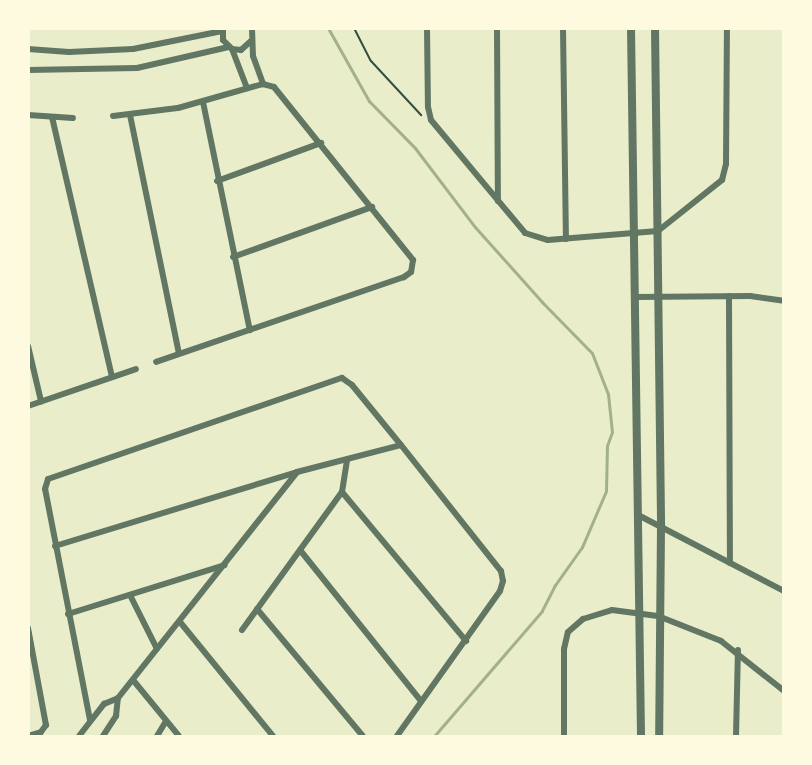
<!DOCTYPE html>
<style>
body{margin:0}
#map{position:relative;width:812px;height:765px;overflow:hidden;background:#e9edc9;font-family:"Open Sans",sans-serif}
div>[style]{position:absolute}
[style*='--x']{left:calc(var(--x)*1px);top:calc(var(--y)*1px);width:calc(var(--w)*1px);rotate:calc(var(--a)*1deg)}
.stream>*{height:3px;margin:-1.5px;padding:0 1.5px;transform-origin:1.5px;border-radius:1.5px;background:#a3b18a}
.path>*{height:2px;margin:-1px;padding:0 1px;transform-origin:1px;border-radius:1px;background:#344e41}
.minor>*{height:6px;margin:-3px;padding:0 3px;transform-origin:3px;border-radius:3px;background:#617663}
.tertiary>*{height:8px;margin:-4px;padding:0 4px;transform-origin:4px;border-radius:4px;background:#617663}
span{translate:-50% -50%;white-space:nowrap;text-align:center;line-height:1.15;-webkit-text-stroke:6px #fefae0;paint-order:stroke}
.frame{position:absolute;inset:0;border:30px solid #fefae0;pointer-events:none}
</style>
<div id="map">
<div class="stream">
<i style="--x:328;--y:28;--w:84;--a:60.7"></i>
<i style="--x:369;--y:101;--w:66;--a:45.6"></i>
<i style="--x:415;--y:148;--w:99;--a:52.8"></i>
<i style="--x:475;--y:227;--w:101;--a:48.2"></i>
<i style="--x:542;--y:302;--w:71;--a:45.6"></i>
<i style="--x:592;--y:353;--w:44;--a:68.7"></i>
<i style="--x:608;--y:394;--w:38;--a:84"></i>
<i style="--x:612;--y:432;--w:15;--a:110"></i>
<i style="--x:607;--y:446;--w:45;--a:91.3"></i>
<i style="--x:606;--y:491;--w:61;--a:113.2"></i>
<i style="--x:582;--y:547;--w:47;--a:125.4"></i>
<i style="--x:555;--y:585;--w:29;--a:117"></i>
<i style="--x:542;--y:611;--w:165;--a:130.8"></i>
</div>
<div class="path">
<i style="--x:354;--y:28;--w:37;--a:63"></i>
<i style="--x:371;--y:61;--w:74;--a:47.2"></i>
</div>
<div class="minor">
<i style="--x:252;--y:28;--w:28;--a:88"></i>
<i style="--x:253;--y:56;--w:30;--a:70"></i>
<i style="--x:427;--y:28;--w:79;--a:89.3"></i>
<i style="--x:428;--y:107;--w:13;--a:77"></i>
<i style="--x:431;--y:120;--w:147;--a:50.2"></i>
<i style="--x:525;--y:233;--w:24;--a:17"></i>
<i style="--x:548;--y:240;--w:110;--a:-4.7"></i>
<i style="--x:658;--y:231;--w:82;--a:-38.6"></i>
<i style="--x:722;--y:180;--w:16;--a:-76"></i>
<i style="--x:726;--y:164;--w:136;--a:-89.6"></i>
<i style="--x:497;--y:28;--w:173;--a:89.7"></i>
<i style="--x:563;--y:28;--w:211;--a:89.2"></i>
<i style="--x:223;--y:29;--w:11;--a:90"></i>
<i style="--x:223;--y:40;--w:13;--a:45"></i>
<i style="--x:232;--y:49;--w:9;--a:6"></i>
<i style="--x:241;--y:50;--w:13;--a:-42"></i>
<i style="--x:28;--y:49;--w:41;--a:4.2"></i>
<i style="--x:69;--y:52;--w:64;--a:-2.7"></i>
<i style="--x:133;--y:49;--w:91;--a:-11.4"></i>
<i style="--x:232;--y:49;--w:42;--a:69"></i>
<i style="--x:28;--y:70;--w:109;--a:-1.1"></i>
<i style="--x:137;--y:68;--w:94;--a:-12.9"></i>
<i style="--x:203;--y:102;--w:233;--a:78.4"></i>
<i style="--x:28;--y:115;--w:45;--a:3.8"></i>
<i style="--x:130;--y:115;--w:243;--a:78.4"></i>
<i style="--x:113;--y:116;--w:65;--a:-7"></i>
<i style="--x:178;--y:108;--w:88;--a:-15.8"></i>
<i style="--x:263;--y:84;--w:11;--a:15"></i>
<i style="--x:274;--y:87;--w:222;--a:51.2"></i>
<i style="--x:413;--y:260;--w:12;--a:99"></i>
<i style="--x:411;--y:272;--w:9;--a:144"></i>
<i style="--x:404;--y:277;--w:262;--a:161.1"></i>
<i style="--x:52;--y:117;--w:267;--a:77"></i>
<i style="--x:217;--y:181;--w:111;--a:-20.1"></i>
<i style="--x:233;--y:257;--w:148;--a:-19.8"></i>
<i style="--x:729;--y:296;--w:267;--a:89.8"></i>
<i style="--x:637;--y:297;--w:113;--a:-0.5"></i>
<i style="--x:750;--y:296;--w:34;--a:8"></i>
<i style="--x:28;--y:346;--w:57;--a:76.7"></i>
<i style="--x:28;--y:406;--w:114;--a:-18.9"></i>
<i style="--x:342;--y:492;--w:194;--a:50.2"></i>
<i style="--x:640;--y:516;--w:162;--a:27.5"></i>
<i style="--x:55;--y:546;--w:253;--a:-17"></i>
<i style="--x:297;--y:472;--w:107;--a:-14.6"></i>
<i style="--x:300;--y:550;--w:193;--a:51.3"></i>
<i style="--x:130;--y:595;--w:60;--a:63.4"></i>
<i style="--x:257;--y:609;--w:165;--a:50.2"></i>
<i style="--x:68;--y:614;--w:164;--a:-17.3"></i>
<i style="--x:180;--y:622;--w:147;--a:50.8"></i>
<i style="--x:28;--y:628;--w:99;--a:79.5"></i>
<i style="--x:46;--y:725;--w:9;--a:126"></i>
<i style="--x:41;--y:732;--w:14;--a:163"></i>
<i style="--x:242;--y:630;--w:170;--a:-54.1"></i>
<i style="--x:342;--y:492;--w:32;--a:-81"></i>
<i style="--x:133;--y:680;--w:72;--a:50.6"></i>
<i style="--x:90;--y:720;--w:235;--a:-101"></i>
<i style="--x:45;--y:489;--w:10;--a:-73"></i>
<i style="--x:48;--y:479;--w:311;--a:-19"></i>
<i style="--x:342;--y:378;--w:12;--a:35"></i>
<i style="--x:352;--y:385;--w:77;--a:50.8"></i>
<i style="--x:401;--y:445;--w:161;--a:51.6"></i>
<i style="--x:501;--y:571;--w:10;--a:79"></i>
<i style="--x:503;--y:581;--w:10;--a:107"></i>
<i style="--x:500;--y:591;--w:178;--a:125.4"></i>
<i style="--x:79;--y:736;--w:41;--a:-52"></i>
<i style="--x:104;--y:704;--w:15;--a:-23"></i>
<i style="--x:118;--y:698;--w:288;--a:-51.6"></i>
<i style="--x:103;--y:736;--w:24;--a:-57"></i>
<i style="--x:116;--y:716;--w:18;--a:-84"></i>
<i style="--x:157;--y:736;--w:17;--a:-59"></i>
<i style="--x:564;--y:736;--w:87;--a:-90"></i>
<i style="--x:564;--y:649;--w:17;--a:-77"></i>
<i style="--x:568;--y:632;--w:20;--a:-41"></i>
<i style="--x:583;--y:619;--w:30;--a:-17"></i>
<i style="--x:612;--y:610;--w:46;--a:7.4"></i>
<i style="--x:658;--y:616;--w:68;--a:21.6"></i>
<i style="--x:721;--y:641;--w:80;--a:38.4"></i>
<i style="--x:736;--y:736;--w:86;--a:-88.7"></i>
</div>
<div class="tertiary">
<i style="--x:631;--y:28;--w:708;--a:89.19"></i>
<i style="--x:655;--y:28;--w:498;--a:89.3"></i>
<i style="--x:661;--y:526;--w:210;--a:90.5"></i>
</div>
<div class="frame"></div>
</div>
